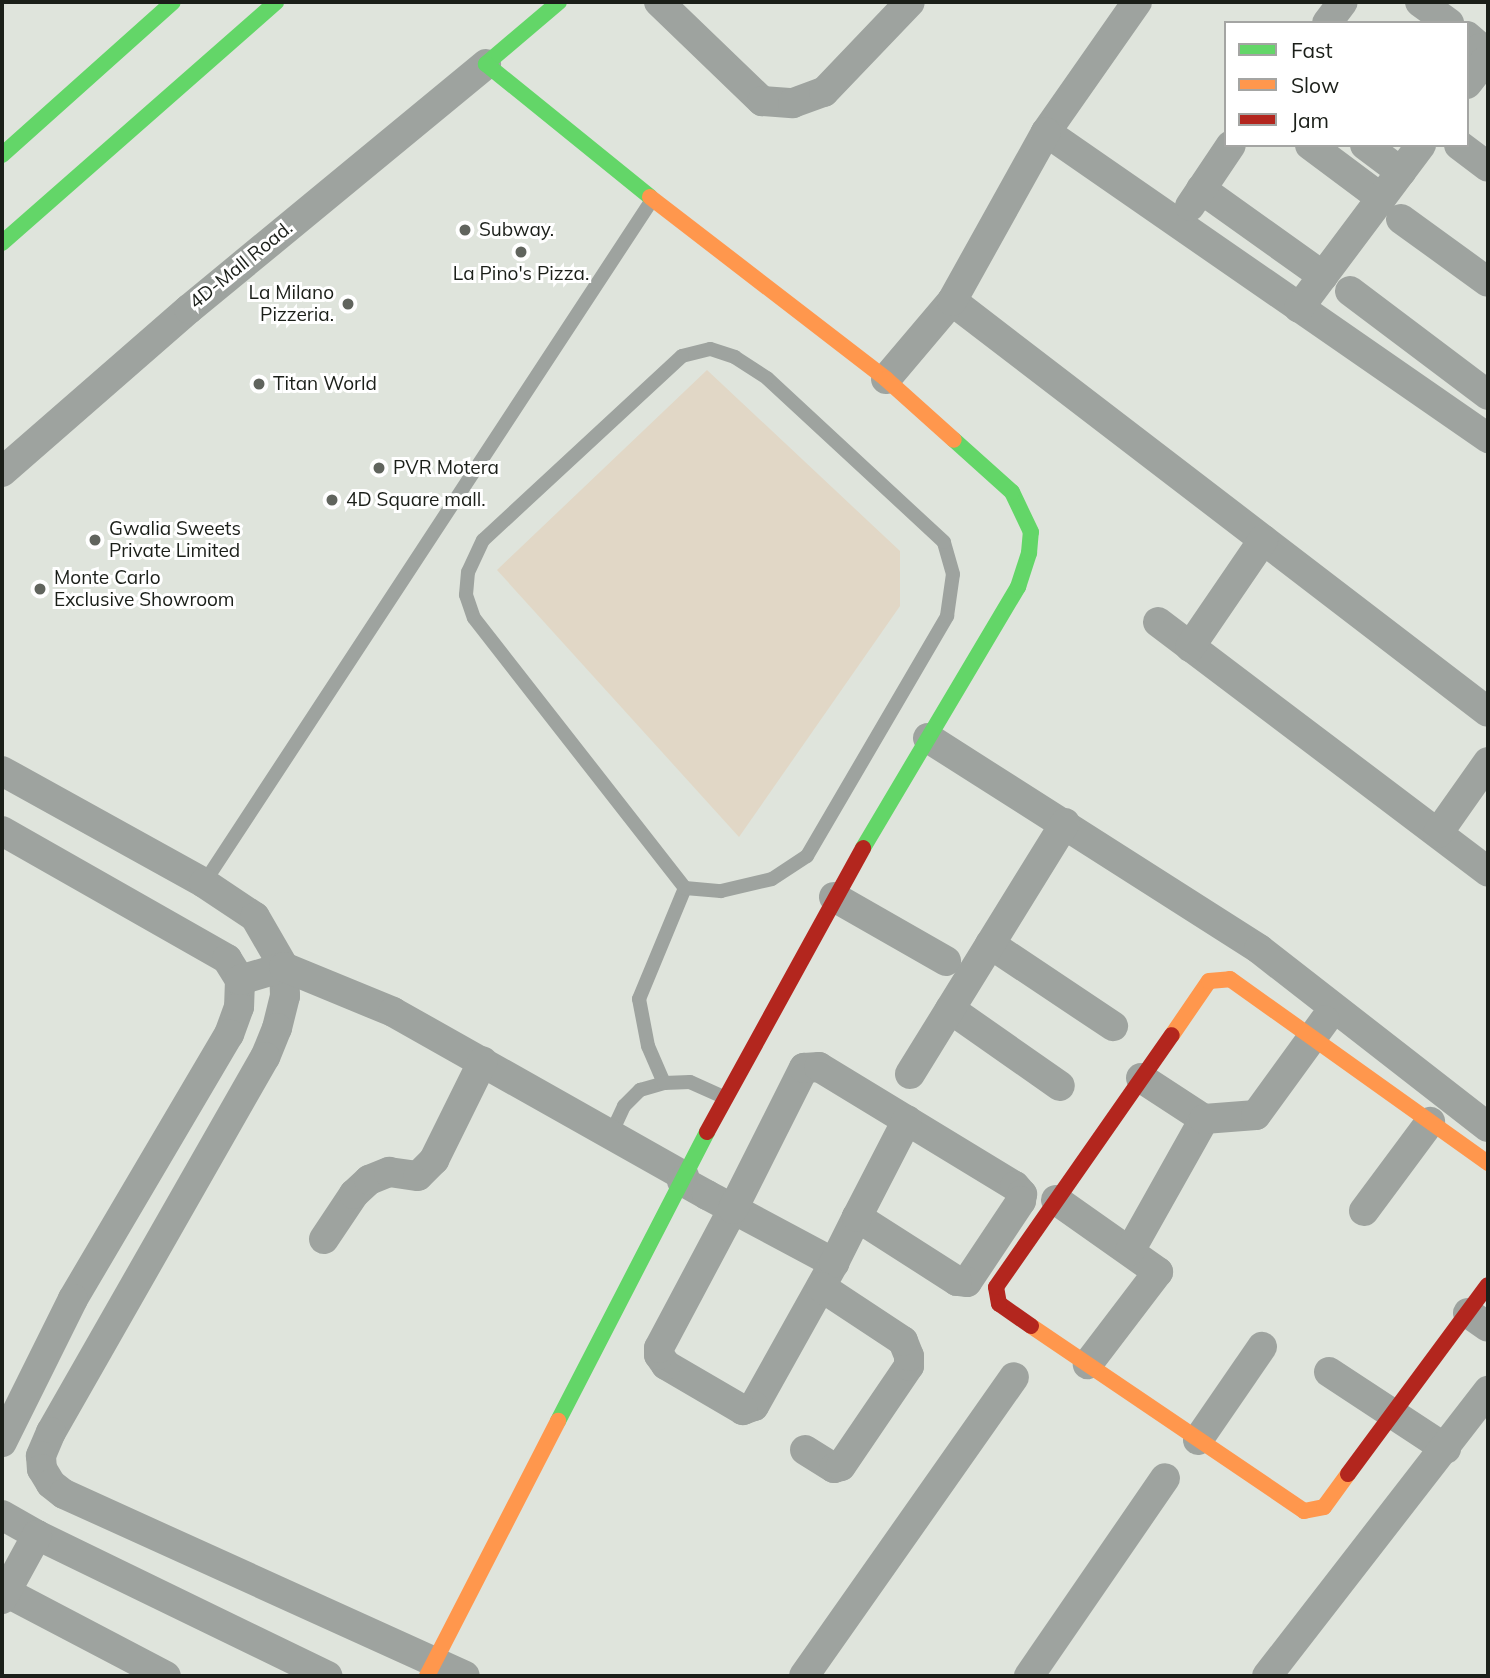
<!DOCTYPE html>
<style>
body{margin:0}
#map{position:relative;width:1490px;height:1678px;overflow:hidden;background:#dfe4dc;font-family:Mulish,sans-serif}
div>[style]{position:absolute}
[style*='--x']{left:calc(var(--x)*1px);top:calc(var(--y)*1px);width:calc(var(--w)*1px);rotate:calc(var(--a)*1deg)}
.green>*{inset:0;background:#e1d7c6}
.lane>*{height:14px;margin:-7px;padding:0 7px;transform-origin:7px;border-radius:7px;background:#9ea39f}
.street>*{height:30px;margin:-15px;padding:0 15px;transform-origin:15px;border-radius:15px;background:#9ea39f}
.fast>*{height:16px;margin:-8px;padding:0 8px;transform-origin:8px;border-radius:8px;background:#63d668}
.slow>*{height:16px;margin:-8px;padding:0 8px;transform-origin:8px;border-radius:8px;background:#ff974d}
.jam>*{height:16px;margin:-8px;padding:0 8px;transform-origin:8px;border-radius:8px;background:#b3261e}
.dots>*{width:19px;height:19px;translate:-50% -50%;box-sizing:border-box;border:4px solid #fff;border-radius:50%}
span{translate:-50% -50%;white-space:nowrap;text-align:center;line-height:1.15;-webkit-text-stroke:6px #fff;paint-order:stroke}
.poi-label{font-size:19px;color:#1b1f19}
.left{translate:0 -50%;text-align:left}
.right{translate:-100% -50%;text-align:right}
.street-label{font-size:19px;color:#1b1f19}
.frame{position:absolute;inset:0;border:4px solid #1b1f19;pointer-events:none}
.legend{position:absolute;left:1224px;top:21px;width:245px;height:126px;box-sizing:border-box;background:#fff;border:2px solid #a4a5a3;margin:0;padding:9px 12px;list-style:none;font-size:21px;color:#1b1f19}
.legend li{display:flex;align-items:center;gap:14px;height:35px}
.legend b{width:35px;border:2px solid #a4a5a3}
</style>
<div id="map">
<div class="green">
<i style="clip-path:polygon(707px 370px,900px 551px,900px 606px,739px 837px,497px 570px)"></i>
</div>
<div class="lane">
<i style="--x:204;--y:883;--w:817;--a:-56.74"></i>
<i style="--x:664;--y:1083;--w:40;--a:-113.4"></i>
<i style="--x:648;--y:1046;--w:48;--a:-100.8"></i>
<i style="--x:639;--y:999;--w:120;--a:-67.5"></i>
<i style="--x:685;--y:888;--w:36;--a:5"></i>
<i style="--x:721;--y:891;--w:52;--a:-13.2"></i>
<i style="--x:772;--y:879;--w:42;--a:-33.3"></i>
<i style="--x:807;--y:856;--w:278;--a:-59.7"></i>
<i style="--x:947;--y:616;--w:42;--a:-81.9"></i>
<i style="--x:953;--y:574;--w:33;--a:-106"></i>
<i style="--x:944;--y:542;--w:241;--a:-137.2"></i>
<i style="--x:767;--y:378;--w:38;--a:-147"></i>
<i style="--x:735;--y:357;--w:26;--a:-162"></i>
<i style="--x:710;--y:349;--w:29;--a:166"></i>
<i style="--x:682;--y:356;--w:271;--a:137.2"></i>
<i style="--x:483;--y:540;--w:35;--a:115"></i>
<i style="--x:468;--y:572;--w:23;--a:95"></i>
<i style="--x:466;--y:595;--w:24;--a:71"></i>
<i style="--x:474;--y:618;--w:343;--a:52"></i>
<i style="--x:611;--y:1134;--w:31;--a:-65"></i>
<i style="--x:624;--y:1106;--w:23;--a:-45"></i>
<i style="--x:640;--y:1090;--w:25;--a:-16"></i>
<i style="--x:664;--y:1083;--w:26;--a:-2"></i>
<i style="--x:690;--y:1082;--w:37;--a:24"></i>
</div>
<div class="street">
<i style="--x:659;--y:2;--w:143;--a:43.9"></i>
<i style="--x:762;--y:101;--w:31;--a:4"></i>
<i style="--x:793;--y:103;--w:33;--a:-20"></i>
<i style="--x:824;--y:92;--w:124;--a:-46.3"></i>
<i style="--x:1137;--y:2;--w:159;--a:125"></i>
<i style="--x:1046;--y:132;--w:538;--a:34.7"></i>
<i style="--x:1420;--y:2;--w:36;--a:36"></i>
<i style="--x:1327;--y:23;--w:26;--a:-53"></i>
<i style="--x:1467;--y:36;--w:18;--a:41"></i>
<i style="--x:1481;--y:48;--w:14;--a:78"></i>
<i style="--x:1484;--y:62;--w:28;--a:128"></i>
<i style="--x:1310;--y:145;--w:89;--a:36.7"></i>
<i style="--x:1365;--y:145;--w:45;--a:36.9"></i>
<i style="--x:1459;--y:145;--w:36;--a:37"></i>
<i style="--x:1201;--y:189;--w:150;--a:35.5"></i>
<i style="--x:1190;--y:206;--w:73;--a:-56.1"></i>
<i style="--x:1401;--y:219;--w:107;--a:35.9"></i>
<i style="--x:1350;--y:291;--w:173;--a:37"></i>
<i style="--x:952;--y:301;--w:675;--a:37.48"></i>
<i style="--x:1299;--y:308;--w:204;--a:-53.2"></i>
<i style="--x:886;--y:379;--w:102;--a:-49.8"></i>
<i style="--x:952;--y:301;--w:193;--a:-60.9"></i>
<i style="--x:2;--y:472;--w:248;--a:-41.1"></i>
<i style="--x:189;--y:309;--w:385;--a:-39.5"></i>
<i style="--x:1158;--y:622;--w:414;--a:37.1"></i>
<i style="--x:1190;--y:647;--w:130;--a:-55.7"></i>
<i style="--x:928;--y:738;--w:393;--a:32.5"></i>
<i style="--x:1259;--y:949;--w:290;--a:37.9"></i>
<i style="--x:2;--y:771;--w:231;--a:29"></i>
<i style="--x:204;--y:883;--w:61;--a:33.7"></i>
<i style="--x:255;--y:917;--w:58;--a:59.9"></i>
<i style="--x:284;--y:967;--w:29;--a:88"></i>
<i style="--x:285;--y:996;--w:33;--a:104"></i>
<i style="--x:277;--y:1028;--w:31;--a:112"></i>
<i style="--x:265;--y:1057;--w:432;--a:119.7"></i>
<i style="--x:51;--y:1432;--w:26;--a:113"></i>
<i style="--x:41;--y:1456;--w:13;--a:86"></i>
<i style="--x:42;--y:1469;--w:17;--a:59"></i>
<i style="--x:51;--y:1484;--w:16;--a:38"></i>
<i style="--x:64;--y:1494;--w:440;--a:24.4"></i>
<i style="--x:2;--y:831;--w:259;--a:29.6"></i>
<i style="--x:227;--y:959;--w:25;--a:58"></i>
<i style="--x:240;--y:980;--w:27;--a:92"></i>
<i style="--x:239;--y:1007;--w:29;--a:110"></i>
<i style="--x:229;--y:1034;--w:308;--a:120.5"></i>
<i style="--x:73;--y:1299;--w:160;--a:116.4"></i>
<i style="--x:1438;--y:833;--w:87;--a:-54.8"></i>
<i style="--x:834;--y:897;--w:129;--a:29.7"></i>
<i style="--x:990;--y:944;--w:148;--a:33.7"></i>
<i style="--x:240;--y:980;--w:46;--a:-16.5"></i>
<i style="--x:284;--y:967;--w:118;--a:22.4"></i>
<i style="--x:393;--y:1012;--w:334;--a:29.4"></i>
<i style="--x:950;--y:1009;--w:134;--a:35"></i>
<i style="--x:910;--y:1074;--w:295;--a:-58.3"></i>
<i style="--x:1141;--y:1078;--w:75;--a:33.1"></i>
<i style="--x:682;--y:1181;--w:29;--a:29"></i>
<i style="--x:707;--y:1195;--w:30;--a:28"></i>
<i style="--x:733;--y:1209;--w:115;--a:28.1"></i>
<i style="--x:834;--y:1263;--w:164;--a:119.2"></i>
<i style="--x:754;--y:1406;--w:12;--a:160"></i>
<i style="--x:743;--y:1410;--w:89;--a:-149.7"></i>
<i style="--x:666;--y:1365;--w:12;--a:-125"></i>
<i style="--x:659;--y:1355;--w:7;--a:-90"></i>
<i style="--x:659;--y:1348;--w:157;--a:-62"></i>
<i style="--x:733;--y:1209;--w:158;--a:-63.3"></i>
<i style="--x:804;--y:1068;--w:15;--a:-4"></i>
<i style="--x:819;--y:1067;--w:229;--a:31.3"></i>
<i style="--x:1015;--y:1186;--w:11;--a:49"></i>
<i style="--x:1022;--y:1194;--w:7;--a:98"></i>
<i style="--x:1021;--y:1201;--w:97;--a:123.7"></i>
<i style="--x:967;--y:1282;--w:10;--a:-174"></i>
<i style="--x:957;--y:1281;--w:119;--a:-147.4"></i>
<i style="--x:857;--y:1217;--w:51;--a:116.6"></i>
<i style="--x:1056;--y:1200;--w:125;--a:35.2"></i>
<i style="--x:1158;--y:1272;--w:116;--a:127.3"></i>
<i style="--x:1364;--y:1211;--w:111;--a:-53.4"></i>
<i style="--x:857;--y:1217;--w:109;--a:-62.7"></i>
<i style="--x:324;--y:1239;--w:54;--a:-56.3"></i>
<i style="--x:354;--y:1194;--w:21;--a:-43"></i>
<i style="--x:369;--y:1180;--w:22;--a:-22"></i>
<i style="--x:389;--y:1172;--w:29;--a:8"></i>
<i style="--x:418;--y:1176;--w:23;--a:-45"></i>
<i style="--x:434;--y:1160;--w:110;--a:-63.7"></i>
<i style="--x:1130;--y:1251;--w:151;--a:-60.7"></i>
<i style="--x:1204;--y:1119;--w:52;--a:-4.4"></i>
<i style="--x:1256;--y:1115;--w:117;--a:-54"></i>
<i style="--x:1468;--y:1313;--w:24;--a:35"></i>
<i style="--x:1329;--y:1372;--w:140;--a:33.3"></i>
<i style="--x:1198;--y:1440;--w:113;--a:-55.5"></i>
<i style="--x:805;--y:1450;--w:34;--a:32"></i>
<i style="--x:834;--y:1468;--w:7;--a:-16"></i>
<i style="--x:841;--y:1466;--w:121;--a:-55.8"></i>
<i style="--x:909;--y:1366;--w:10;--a:-90"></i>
<i style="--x:909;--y:1356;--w:16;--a:-112"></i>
<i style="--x:903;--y:1341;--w:98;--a:-146.6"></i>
<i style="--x:2;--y:1515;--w:40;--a:29.7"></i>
<i style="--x:37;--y:1535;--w:323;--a:25.9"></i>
<i style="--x:2;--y:1590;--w:185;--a:27.7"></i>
<i style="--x:2;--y:1599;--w:73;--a:-61.3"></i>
<i style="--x:804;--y:1676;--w:365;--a:-54.9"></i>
<i style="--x:1029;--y:1676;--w:240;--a:-55.5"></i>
<i style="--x:1267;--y:1676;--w:361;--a:-52.2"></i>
</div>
<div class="fast">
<i style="--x:559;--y:2;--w:96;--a:139.7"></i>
<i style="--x:486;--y:64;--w:211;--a:39"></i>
<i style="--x:2;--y:155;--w:229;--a:-41.8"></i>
<i style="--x:2;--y:243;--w:365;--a:-41.3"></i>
<i style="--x:863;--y:848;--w:304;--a:-59.3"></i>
<i style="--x:1018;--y:587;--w:36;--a:-72"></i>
<i style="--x:1029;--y:553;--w:21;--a:-85"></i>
<i style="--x:1031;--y:532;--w:44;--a:-115.4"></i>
<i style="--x:1012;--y:492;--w:78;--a:-138.1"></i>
<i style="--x:558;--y:1421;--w:325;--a:-62.7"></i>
</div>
<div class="slow">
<i style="--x:650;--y:197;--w:298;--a:37.6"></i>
<i style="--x:886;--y:379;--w:91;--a:41.9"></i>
<i style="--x:1172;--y:1035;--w:65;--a:-55.6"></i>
<i style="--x:1209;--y:981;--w:21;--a:-5"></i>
<i style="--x:1230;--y:979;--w:317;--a:35.5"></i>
<i style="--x:1031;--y:1326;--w:330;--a:34.1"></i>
<i style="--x:1304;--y:1511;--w:20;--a:-11"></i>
<i style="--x:1324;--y:1507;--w:41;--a:-54"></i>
<i style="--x:427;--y:1676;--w:287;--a:-62.8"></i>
</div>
<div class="jam">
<i style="--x:707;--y:1132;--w:324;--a:-61.2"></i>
<i style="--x:1031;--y:1326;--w:39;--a:-145"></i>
<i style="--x:999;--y:1304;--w:17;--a:-100"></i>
<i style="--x:996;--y:1287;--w:307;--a:-55.1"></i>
<i style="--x:1348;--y:1474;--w:235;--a:-53.5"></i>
</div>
<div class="dots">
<i style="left:465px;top:230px;background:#60645d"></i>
<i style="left:521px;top:252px;background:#60645d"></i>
<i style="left:348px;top:304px;background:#60645d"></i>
<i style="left:259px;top:384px;background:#60645d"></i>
<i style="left:379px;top:468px;background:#60645d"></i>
<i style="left:332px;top:500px;background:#60645d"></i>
<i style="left:95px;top:540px;background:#60645d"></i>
<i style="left:40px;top:589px;background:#60645d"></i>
</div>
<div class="poi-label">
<span class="left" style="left:479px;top:230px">Subway.</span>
<span style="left:521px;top:274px">La Pino's Pizza.</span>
<span class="right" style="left:334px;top:304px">La Milano<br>Pizzeria.</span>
<span class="left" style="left:273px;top:384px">Titan World</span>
<span class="left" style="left:393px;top:468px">PVR Motera</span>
<span class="left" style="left:346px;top:500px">4D Square mall.</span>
<span class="left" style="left:109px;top:540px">Gwalia Sweets<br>Private Limited</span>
<span class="left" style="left:54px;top:589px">Monte Carlo<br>Exclusive Showroom</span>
</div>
<div class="street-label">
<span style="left:241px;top:265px;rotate:-39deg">4D-Mall Road.</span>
</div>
<div class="frame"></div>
<ul class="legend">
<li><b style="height:9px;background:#63d668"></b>Fast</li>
<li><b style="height:9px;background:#ff974d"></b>Slow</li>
<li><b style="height:9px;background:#b3261e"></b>Jam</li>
</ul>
</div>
